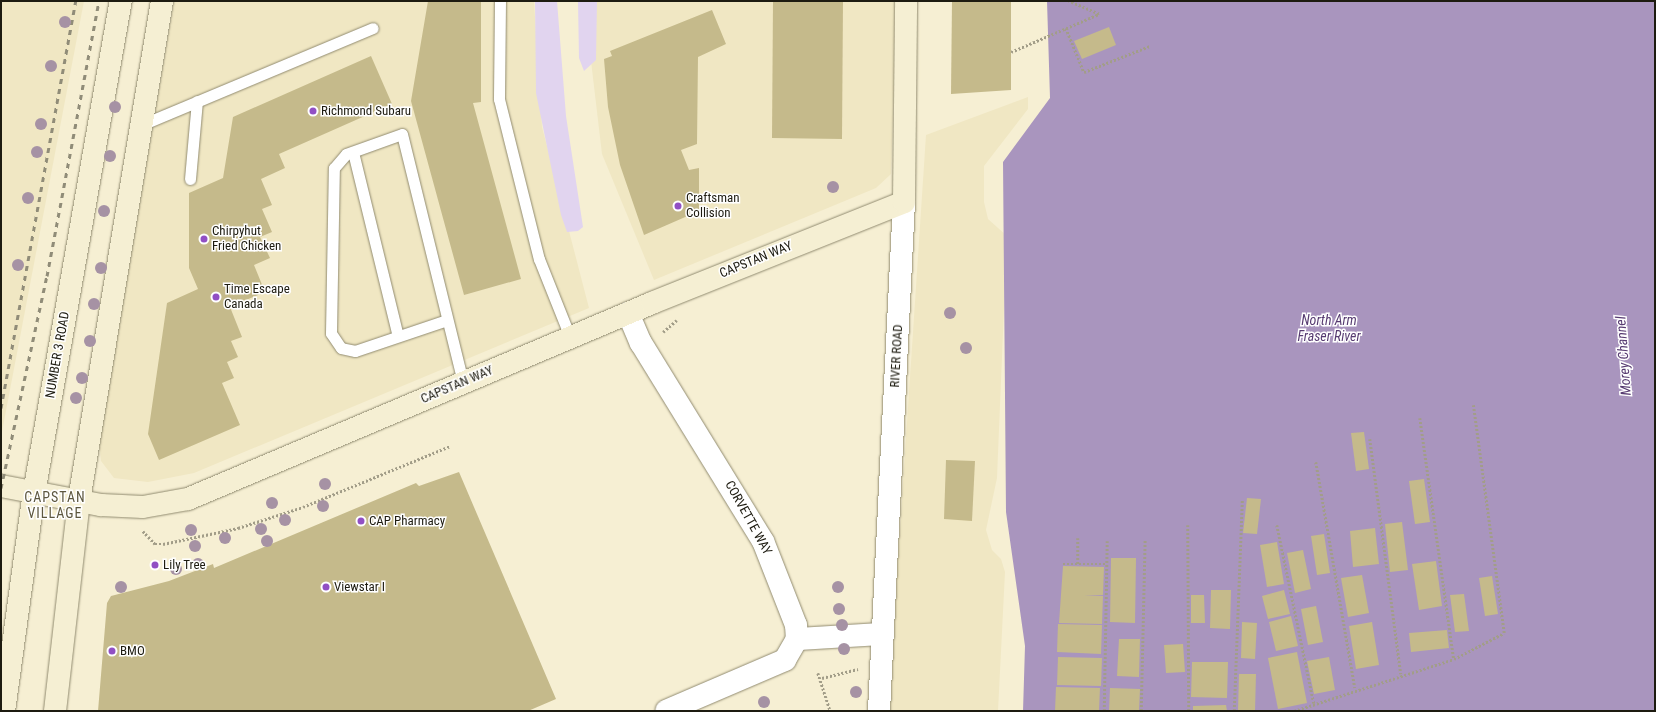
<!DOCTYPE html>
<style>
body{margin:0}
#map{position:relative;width:1656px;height:712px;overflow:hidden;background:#f6efd3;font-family:"Roboto Condensed",sans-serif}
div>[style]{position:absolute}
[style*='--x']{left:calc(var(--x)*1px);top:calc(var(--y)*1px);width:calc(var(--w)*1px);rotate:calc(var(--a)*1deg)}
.built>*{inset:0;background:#f0e7c3}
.green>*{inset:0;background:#e1d4ef}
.water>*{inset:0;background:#a995be}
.building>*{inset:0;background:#c5ba8b}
.path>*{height:2.5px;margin-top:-1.25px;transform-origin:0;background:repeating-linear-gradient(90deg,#a29d88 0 2px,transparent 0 4px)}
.roads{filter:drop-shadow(0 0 1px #918b70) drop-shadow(0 0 1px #918b70)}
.lane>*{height:11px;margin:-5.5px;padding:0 5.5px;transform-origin:5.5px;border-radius:5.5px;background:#fff}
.street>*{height:22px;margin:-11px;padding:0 11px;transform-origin:11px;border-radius:11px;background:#fff}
.secondary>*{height:22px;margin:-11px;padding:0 11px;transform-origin:11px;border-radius:11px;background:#f5efd3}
.rail>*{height:3px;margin-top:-1.5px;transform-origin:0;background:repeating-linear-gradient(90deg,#908c78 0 5px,transparent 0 10px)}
.trees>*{width:12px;height:12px;margin:-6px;border-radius:50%;background:#a692a4}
.dots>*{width:11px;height:11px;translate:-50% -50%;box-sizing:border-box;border:2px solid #fff;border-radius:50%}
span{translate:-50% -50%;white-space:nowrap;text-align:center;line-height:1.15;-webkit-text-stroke:3px #fff;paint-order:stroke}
.poi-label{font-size:13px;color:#1d1b10}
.left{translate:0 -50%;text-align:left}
.street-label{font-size:13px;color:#1d1b10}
.water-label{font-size:14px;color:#573b71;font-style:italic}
.neighbourhood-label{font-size:14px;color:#5d573f;letter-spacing:1px}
.frame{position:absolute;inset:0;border:2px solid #1d1b10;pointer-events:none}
</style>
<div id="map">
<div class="built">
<i style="clip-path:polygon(1px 1px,84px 1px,1px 437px)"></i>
<i style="clip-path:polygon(174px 1px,534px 1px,542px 127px,589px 308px,194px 473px,148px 482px,114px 478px,101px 461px,99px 442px)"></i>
<i style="clip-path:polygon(589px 1px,897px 1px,891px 174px,876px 188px,654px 280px,602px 154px,587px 27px)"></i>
<i style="clip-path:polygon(1028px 97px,1028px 109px,984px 166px,984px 202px,988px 219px,1007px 236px,997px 478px,986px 530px,992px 550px,1001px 559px,1005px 572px,998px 711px,888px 711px,926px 135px)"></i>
</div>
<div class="green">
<i style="clip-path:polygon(535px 1px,557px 1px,566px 116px,583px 227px,578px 231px,567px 232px,561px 215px,536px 93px)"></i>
<i style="clip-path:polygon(578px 1px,597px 1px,596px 60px,584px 71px,579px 58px)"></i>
</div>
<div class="water">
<i style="clip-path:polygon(1047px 1px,1655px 1px,1655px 711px,1023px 711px,1025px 646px,1006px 512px,1003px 162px,1050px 98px)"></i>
</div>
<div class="building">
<i style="clip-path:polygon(428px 1px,481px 1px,481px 102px,473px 103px,521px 279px,464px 295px,411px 101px)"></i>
<i style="clip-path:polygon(773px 1px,843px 1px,842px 139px,772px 138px)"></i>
<i style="clip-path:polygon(952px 1px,1011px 1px,1011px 90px,951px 94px)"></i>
<i style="clip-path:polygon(712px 10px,726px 44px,698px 57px,697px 144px,681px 150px,689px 170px,699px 168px,699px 211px,644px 235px,620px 165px,608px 107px,604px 59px,612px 56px,610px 51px)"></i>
<i style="clip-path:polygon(1109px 27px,1116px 45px,1082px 59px,1074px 41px)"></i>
<i style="clip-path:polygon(371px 56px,392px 104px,279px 154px,285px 168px,261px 179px,272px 205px,262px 209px,272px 232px,260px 237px,270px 258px,254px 265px,265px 292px,230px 307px,242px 337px,231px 341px,238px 357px,227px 362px,234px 378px,222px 383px,240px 425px,159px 460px,148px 434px,167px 303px,198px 289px,189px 268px,189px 193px,223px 178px,233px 117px)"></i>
<i style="clip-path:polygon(1364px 432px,1369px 469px,1356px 471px,1351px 433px)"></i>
<i style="clip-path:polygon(946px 460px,975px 461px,972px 521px,944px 519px)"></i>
<i style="clip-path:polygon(459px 472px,556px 699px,528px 711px,98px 711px,107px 603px,111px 596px,169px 581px,213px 564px,214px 568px,416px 483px,419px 486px)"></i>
<i style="clip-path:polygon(1424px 479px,1430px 522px,1415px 524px,1409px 481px)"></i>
<i style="clip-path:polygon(1247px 498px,1261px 499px,1257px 534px,1243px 533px)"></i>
<i style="clip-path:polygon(1402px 522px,1408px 570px,1390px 572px,1385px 524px)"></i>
<i style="clip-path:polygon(1375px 528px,1379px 564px,1353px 567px,1350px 531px)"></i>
<i style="clip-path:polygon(1324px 534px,1330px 573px,1317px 575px,1311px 536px)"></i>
<i style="clip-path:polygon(1277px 542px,1284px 584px,1267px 587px,1260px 545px)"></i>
<i style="clip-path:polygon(1303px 550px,1311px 589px,1295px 593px,1287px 553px)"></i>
<i style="clip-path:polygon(1111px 558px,1136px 558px,1135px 623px,1110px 622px)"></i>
<i style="clip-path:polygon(1436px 561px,1442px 606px,1419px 610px,1412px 564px)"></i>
<i style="clip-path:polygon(1063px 566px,1104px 567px,1103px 595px,1084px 596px,1103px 596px,1102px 624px,1059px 623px)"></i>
<i style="clip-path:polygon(1362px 575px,1369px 613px,1348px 617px,1341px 578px)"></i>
<i style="clip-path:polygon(1492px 576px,1498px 614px,1485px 616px,1479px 578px)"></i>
<i style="clip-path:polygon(1211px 590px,1231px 590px,1230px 629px,1210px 628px)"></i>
<i style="clip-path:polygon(1284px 590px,1290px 614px,1268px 619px,1262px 596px)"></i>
<i style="clip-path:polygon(1464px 594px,1469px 631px,1455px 632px,1450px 595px)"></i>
<i style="clip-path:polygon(1191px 595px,1204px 595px,1205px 623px,1191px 623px)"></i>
<i style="clip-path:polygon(1316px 606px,1323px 642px,1308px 645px,1301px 609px)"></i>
<i style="clip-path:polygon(1291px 616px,1298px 646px,1276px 651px,1269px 622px)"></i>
<i style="clip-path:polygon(1242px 622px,1257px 623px,1255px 659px,1241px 658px)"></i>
<i style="clip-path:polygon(1372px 622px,1379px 665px,1356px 669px,1349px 626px)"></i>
<i style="clip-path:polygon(1058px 624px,1102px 625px,1101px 654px,1057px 652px)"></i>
<i style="clip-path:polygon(1447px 630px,1449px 648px,1411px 652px,1409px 633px)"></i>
<i style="clip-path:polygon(1119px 639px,1140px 639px,1139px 677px,1117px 676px)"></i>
<i style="clip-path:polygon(1183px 644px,1185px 672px,1166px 673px,1164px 645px)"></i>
<i style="clip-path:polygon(1297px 652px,1307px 703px,1278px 709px,1268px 658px)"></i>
<i style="clip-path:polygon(1058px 657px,1102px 658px,1101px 686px,1057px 685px)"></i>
<i style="clip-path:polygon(1329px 657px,1335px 690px,1314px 694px,1307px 661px)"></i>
<i style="clip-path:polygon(1192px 662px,1228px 662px,1227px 698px,1191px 697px)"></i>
<i style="clip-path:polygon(1239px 674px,1256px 674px,1255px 711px,1238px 711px)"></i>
<i style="clip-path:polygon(1056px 687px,1100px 688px,1099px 711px,1055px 711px)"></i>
<i style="clip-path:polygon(1110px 688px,1140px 689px,1139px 711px,1109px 711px)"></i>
<i style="clip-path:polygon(1226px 705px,1227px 711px,1193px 711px,1193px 706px)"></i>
</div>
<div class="path">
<i style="--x:1066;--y:28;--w:48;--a:67.8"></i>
<i style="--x:1084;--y:72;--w:71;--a:-21.5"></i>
<i style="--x:1011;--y:52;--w:96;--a:-23.4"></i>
<i style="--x:1099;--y:14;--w:33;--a:-157"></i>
<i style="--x:663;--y:332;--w:18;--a:-41"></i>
<i style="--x:1420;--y:418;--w:243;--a:82"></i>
<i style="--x:1370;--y:439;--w:237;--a:82.5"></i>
<i style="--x:1316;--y:462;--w:229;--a:80.2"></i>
<i style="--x:1188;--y:525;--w:186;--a:89.7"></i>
<i style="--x:1277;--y:525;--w:182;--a:78.3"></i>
<i style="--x:143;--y:531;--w:18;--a:47"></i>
<i style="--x:155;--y:544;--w:8;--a:0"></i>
<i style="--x:163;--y:544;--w:77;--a:-12"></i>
<i style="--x:238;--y:528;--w:68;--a:-17.9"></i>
<i style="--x:303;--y:507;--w:159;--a:-22.5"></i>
<i style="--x:1078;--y:538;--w:26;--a:90"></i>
<i style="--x:1063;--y:564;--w:43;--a:0"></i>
<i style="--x:818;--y:673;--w:40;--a:72"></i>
<i style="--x:822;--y:678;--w:37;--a:-14"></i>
<i style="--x:1104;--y:711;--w:170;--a:-89"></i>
<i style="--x:1141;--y:711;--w:171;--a:-88.7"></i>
<i style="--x:1234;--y:711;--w:211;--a:-87.8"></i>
<i style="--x:1294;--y:711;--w:168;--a:-18"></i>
<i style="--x:1454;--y:659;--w:56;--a:-27.5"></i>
<i style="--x:1504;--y:633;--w:230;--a:-97.7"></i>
</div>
<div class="roads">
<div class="lane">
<i style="--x:500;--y:1;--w:98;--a:90.6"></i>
<i style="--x:499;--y:99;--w:165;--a:76"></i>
<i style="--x:539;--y:259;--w:84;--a:68.3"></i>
<i style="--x:141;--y:125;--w:251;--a:-22.7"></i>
<i style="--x:353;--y:152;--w:189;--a:76.3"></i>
<i style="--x:190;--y:179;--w:78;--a:-84.9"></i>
<i style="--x:447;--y:320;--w:97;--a:161.4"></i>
<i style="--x:355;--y:351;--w:14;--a:-168"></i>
<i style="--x:341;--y:348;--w:18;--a:-124"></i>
<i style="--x:331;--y:333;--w:165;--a:-89"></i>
<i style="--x:334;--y:168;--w:18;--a:-49"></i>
<i style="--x:346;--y:154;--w:59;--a:-19.7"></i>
<i style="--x:402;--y:134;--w:256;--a:76.2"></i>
</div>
<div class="street">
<i style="--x:628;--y:313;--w:33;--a:67"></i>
<i style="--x:641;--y:343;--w:233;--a:58.4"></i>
<i style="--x:763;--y:541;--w:90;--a:68.6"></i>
<i style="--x:796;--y:625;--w:14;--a:86"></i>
<i style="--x:797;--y:639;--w:24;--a:120"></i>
<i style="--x:785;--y:660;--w:129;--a:156.8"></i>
<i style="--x:797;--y:639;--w:85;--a:-3.4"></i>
<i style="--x:879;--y:711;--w:510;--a:-87.19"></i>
</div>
<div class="secondary">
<i style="--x:1;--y:486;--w:102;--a:10.8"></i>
<i style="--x:101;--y:505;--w:42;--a:2.7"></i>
<i style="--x:143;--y:507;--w:46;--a:-10.1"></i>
<i style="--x:188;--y:499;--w:504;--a:-22.9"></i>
<i style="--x:652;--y:303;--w:271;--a:-21.8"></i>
<i style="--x:904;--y:202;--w:201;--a:-89.4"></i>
<i style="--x:4;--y:711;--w:220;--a:-82.2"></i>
<i style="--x:34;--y:493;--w:500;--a:-80"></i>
<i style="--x:55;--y:711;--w:212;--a:-83.5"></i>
<i style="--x:79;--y:500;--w:506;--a:-80.56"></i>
</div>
</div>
<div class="rail">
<i style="--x:1;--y:408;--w:414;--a:-79.6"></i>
<i style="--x:1;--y:488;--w:217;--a:-77.8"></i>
<i style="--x:47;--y:276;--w:280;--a:-79.3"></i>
</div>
<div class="trees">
<i style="left:65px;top:22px"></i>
<i style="left:51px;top:66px"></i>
<i style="left:115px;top:107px"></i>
<i style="left:41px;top:124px"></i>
<i style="left:37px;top:152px"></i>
<i style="left:110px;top:156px"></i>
<i style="left:833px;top:187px"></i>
<i style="left:28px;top:198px"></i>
<i style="left:104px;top:211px"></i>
<i style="left:18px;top:265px"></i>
<i style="left:101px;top:268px"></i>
<i style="left:94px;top:304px"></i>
<i style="left:950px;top:313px"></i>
<i style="left:90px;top:341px"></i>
<i style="left:966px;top:348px"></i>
<i style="left:82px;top:378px"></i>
<i style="left:76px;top:398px"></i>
<i style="left:325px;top:484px"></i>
<i style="left:272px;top:503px"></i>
<i style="left:323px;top:506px"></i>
<i style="left:285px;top:520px"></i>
<i style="left:261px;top:529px"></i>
<i style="left:191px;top:530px"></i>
<i style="left:225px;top:538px"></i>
<i style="left:267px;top:541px"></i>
<i style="left:195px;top:546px"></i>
<i style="left:198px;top:564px"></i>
<i style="left:176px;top:569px"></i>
<i style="left:121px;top:587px"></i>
<i style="left:838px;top:587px"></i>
<i style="left:839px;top:609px"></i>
<i style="left:842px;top:625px"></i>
<i style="left:844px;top:649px"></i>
<i style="left:856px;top:692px"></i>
<i style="left:764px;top:702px"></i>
</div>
<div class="dots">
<i style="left:313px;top:111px;background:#914fc4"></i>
<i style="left:678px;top:206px;background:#914fc4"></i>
<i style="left:204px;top:239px;background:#914fc4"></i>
<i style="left:216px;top:297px;background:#914fc4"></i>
<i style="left:361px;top:521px;background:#914fc4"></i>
<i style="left:155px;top:565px;background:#914fc4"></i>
<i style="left:326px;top:587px;background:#914fc4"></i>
<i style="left:112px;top:651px;background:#914fc4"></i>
</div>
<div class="poi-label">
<span class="left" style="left:321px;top:111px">Richmond Subaru</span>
<span class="left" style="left:686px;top:206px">Craftsman<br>Collision</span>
<span class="left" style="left:212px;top:239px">Chirpyhut<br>Fried Chicken</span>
<span class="left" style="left:224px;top:297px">Time Escape<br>Canada</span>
<span class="left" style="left:369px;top:521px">CAP Pharmacy</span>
<span class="left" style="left:163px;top:565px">Lily Tree</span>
<span class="left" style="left:334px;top:587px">Viewstar I</span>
<span class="left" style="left:120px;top:651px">BMO</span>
</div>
<div class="street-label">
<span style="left:756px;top:260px;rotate:-22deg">CAPSTAN WAY</span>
<span style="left:58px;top:355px;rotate:-80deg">NUMBER 3 ROAD</span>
<span style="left:897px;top:356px;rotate:-87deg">RIVER ROAD</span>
<span style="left:457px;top:385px;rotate:-23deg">CAPSTAN WAY</span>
<span style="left:748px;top:518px;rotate:61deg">CORVETTE WAY</span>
</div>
<div class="water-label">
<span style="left:1329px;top:328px">North Arm<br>Fraser River</span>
<span style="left:1623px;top:356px;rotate:-94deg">Morey Channel</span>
</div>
<div class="neighbourhood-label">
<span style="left:55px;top:505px">CAPSTAN<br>VILLAGE</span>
</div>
<div class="frame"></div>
</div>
